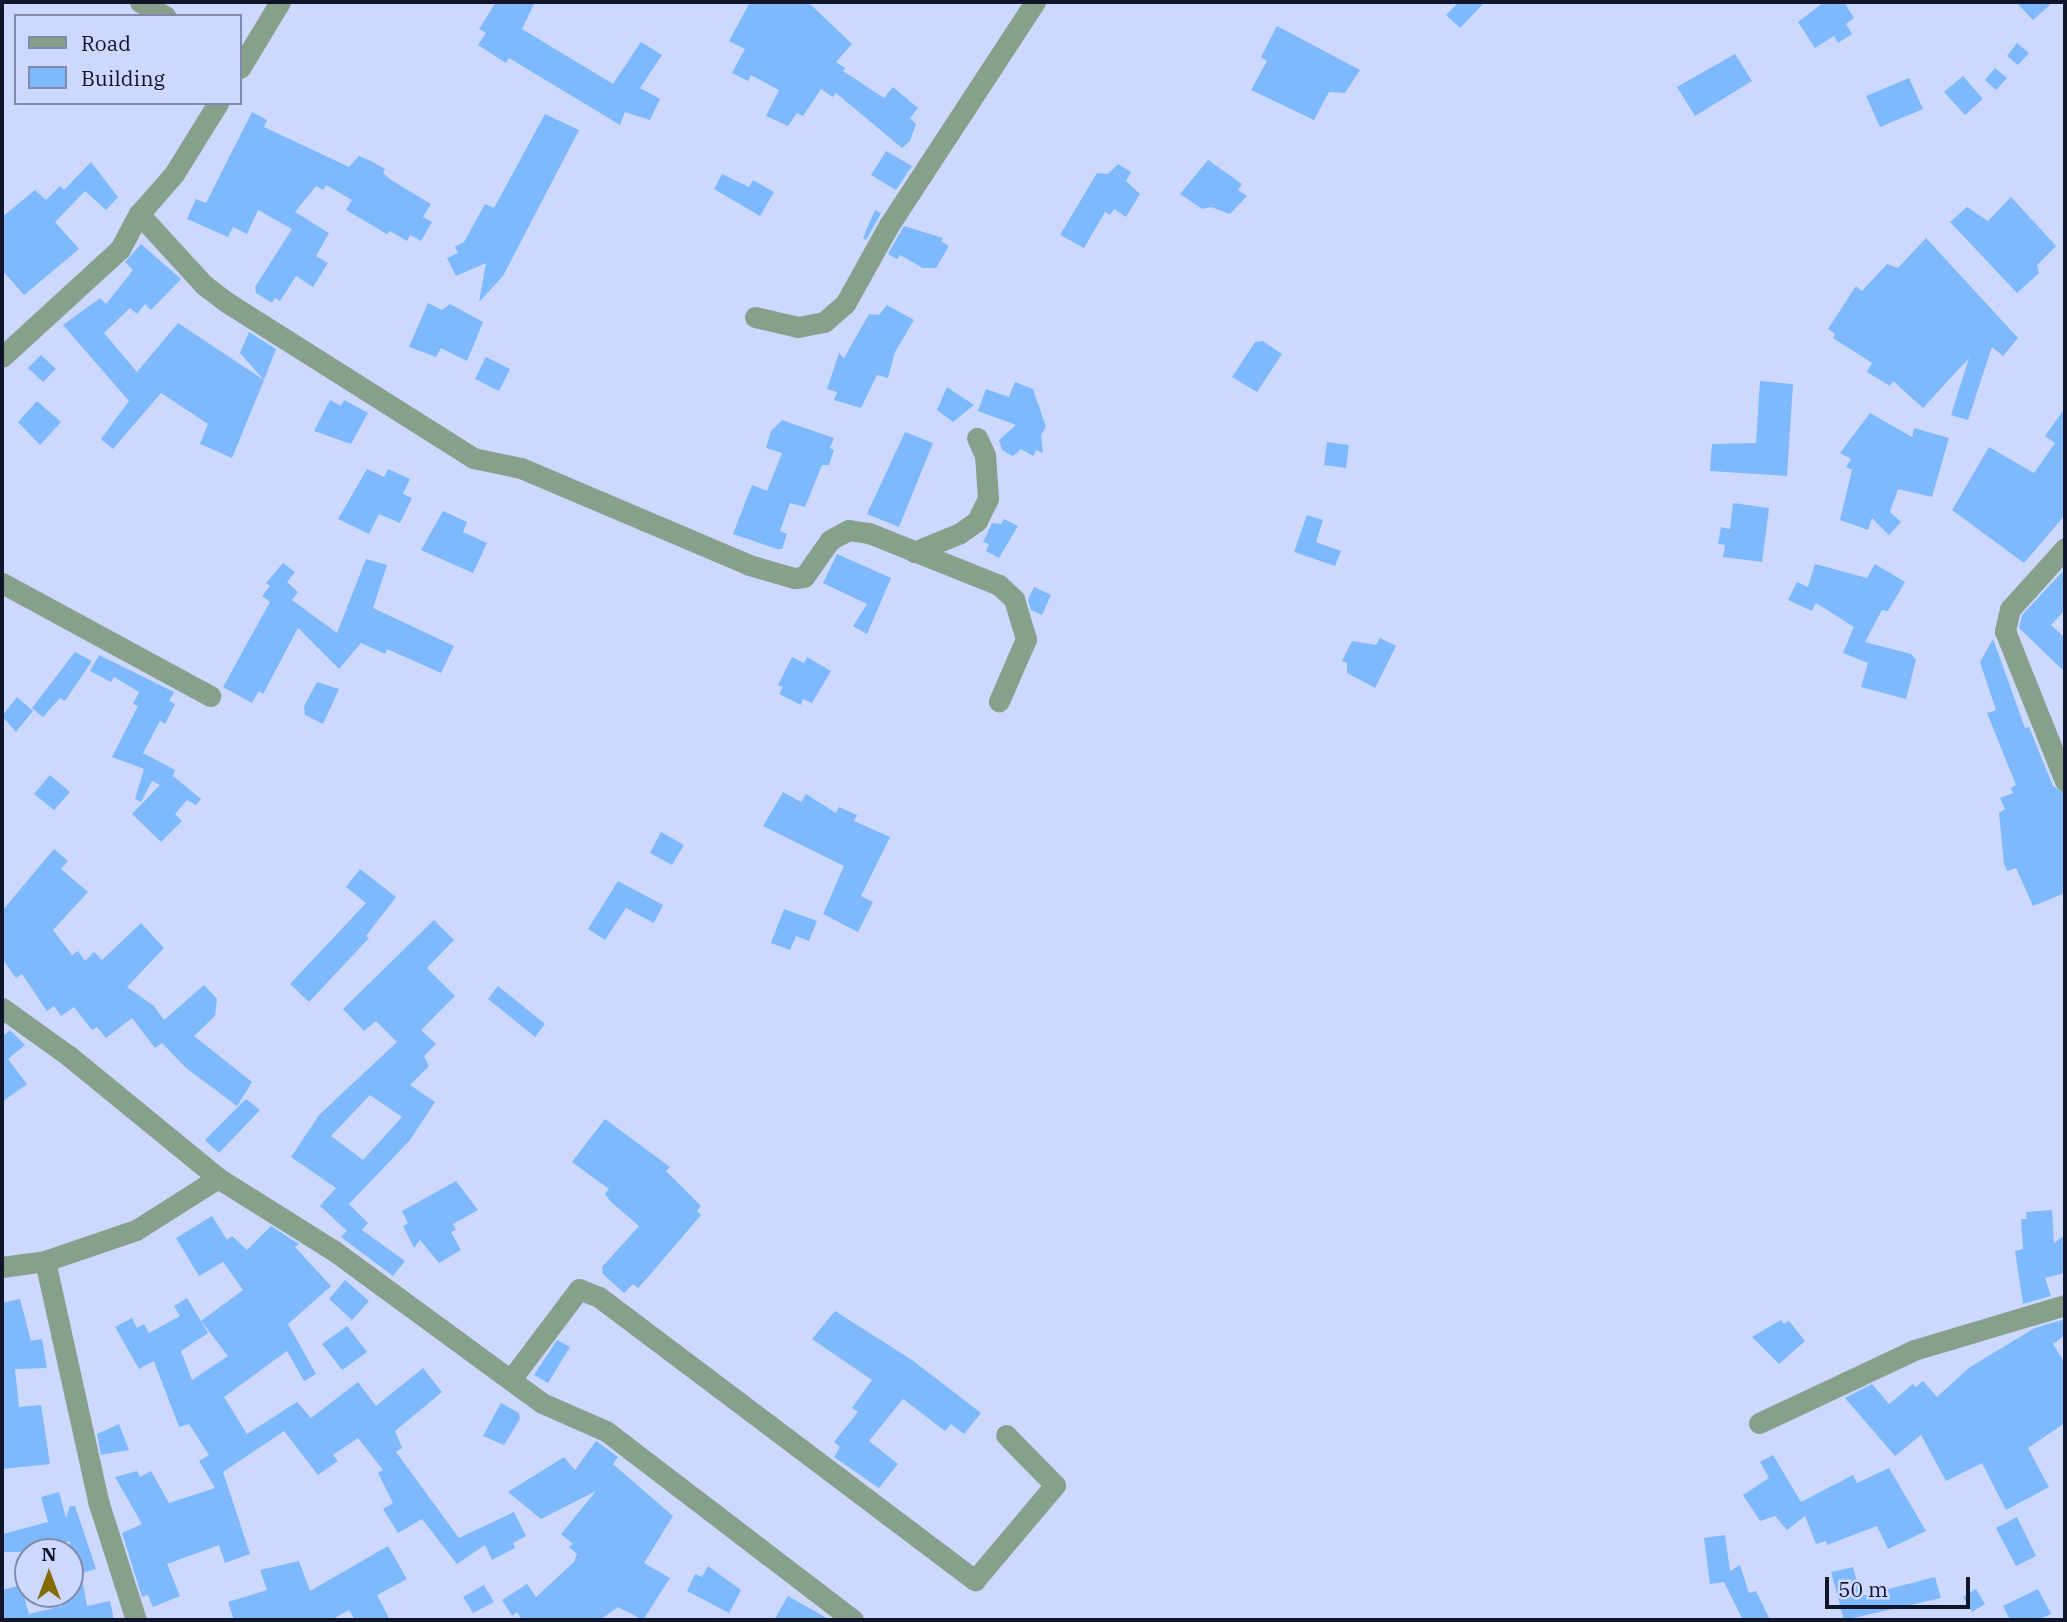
<!DOCTYPE html>
<style>
body{margin:0}
#map{position:relative;width:2067px;height:1622px;overflow:hidden;background:#cdd8ff;font-family:"IBM Plex Serif",serif}
div>[style]{position:absolute}
[style*='--x']{left:calc(var(--x)*1px);top:calc(var(--y)*1px);width:calc(var(--w)*1px);rotate:calc(var(--a)*1deg)}
.building>*{inset:0;background:#7eb9fd}
.minor>*{height:21px;margin:-10.5px;padding:0 10.5px;transform-origin:10.5px;border-radius:10.5px;background:#86a08c}
span{translate:-50% -50%;white-space:nowrap;text-align:center;line-height:1.15;-webkit-text-stroke:5px #cdd8ff;paint-order:stroke}
.frame{position:absolute;inset:0;border:4px solid #11152c;pointer-events:none}
.legend{position:absolute;left:14px;top:14px;width:228px;height:91px;box-sizing:border-box;background:#cdd8ff;border:2px solid #828aab;margin:0;padding:9px 12px;list-style:none;font-size:21px;color:#11152c}
.legend li{display:flex;align-items:center;gap:14px;height:35px}
.legend b{width:35px;border:2px solid #828aab}
.north{position:absolute;left:14px;top:1538px;width:70px;height:70px;box-sizing:border-box;background:#cdd8ff;border:2px solid #828aab;border-radius:50%;rotate:0deg;font-size:19px;font-weight:700;line-height:28px;text-align:center;color:#11152c}
.north::after{content:'';display:block;margin:auto;width:24px;height:32px;background:#836b05;clip-path:polygon(50% 0,100% 100%,50% 72%,0 100%)}
.scale{position:absolute;left:1825px;top:1577px;width:145px;height:32px;box-sizing:border-box;border:4px solid #11152c;border-top:0;padding-left:9px;font-size:21px;line-height:24px;white-space:nowrap;color:#11152c;-webkit-text-stroke:5px #cdd8ff;paint-order:stroke}
</style>
<div id="map">
<div class="building">
<i style="clip-path:polygon(496px 2px,535px 2px,522px 29px,613px 84px,641px 42px,662px 55px,640px 88px,660px 99px,650px 120px,625px 112px,620px 125px,509px 58px,506px 63px,478px 45px,486px 33px,479px 29px)"></i>
<i style="clip-path:polygon(750px 2px,808px 2px,852px 44px,836px 62px,845px 68px,843px 71px,884px 98px,893px 87px,918px 108px,910px 118px,916px 124px,910px 141px,902px 148px,836px 93px,833px 97px,821px 89px,803px 116px,797px 113px,788px 126px,766px 116px,779px 90px,751px 75px,748px 81px,732px 73px,745px 49px,729px 41px)"></i>
<i style="clip-path:polygon(1459px 2px,1485px 2px,1460px 28px,1446px 15px)"></i>
<i style="clip-path:polygon(1824px 2px,1844px 2px,1854px 18px,1846px 24px,1852px 34px,1838px 43px,1834px 36px,1815px 48px,1798px 22px)"></i>
<i style="clip-path:polygon(2016px 2px,2053px 2px,2033px 20px)"></i>
<i style="clip-path:polygon(1277px 26px,1360px 70px,1345px 93px,1329px 92px,1314px 120px,1251px 90px,1267px 61px,1261px 57px)"></i>
<i style="clip-path:polygon(2017px 43px,2029px 53px,2018px 65px,2007px 56px)"></i>
<i style="clip-path:polygon(1735px 54px,1752px 81px,1695px 116px,1677px 87px)"></i>
<i style="clip-path:polygon(1995px 68px,2007px 78px,1996px 90px,1985px 80px)"></i>
<i style="clip-path:polygon(1963px 76px,1983px 99px,1965px 115px,1944px 92px)"></i>
<i style="clip-path:polygon(1909px 78px,1923px 109px,1880px 127px,1866px 96px)"></i>
<i style="clip-path:polygon(252px 112px,267px 120px,264px 127px,349px 167px,359px 156px,369px 160px,385px 169px,383px 173px,391px 180px,431px 204px,423px 217px,432px 222px,421px 241px,410px 235px,407px 241px,390px 231px,387px 234px,346px 210px,352px 200px,326px 185px,323px 190px,316px 186px,295px 212px,329px 233px,316px 256px,328px 263px,313px 287px,296px 276px,280px 301px,275px 298px,272px 303px,256px 293px,255px 287px,292px 229px,258px 210px,247px 234px,233px 227px,228px 237px,187px 219px,196px 199px,206px 203px)"></i>
<i style="clip-path:polygon(545px 114px,579px 130px,503px 276px,479px 302px,486px 263px,456px 276px,447px 258px,458px 253px,455px 247px,464px 242px,485px 204px,494px 208px)"></i>
<i style="clip-path:polygon(886px 151px,912px 166px,896px 190px,871px 175px)"></i>
<i style="clip-path:polygon(1208px 160px,1242px 184px,1238px 190px,1247px 196px,1230px 214px,1211px 207px,1202px 209px,1180px 194px)"></i>
<i style="clip-path:polygon(91px 162px,118px 197px,106px 210px,85px 191px,55px 222px,79px 249px,24px 295px,2px 270px,2px 217px,35px 190px,46px 200px,60px 186px,64px 190px)"></i>
<i style="clip-path:polygon(1118px 164px,1131px 172px,1126px 181px,1140px 194px,1126px 217px,1114px 209px,1110px 215px,1105px 212px,1084px 248px,1060px 235px,1097px 173px,1108px 174px)"></i>
<i style="clip-path:polygon(722px 174px,749px 187px,753px 180px,774px 192px,760px 216px,714px 189px)"></i>
<i style="clip-path:polygon(2011px 197px,2056px 246px,2037px 265px,2039px 273px,2017px 293px,1950px 222px,1967px 207px,1988px 221px)"></i>
<i style="clip-path:polygon(875px 210px,881px 213px,866px 240px,863px 238px)"></i>
<i style="clip-path:polygon(904px 226px,943px 238px,941px 241px,949px 246px,936px 268px,923px 268px,900px 255px,897px 259px,888px 254px)"></i>
<i style="clip-path:polygon(1926px 238px,2018px 338px,2003px 356px,1992px 347px,1968px 420px,1951px 415px,1969px 358px,1923px 408px,1893px 381px,1890px 386px,1867px 372px,1872px 363px,1833px 338px,1835px 334px,1828px 329px,1856px 286px,1862px 291px,1887px 264px,1898px 268px)"></i>
<i style="clip-path:polygon(141px 244px,181px 279px,151px 310px,145px 304px,137px 314px,130px 308px,104px 333px,137px 372px,178px 323px,264px 380px,232px 458px,200px 444px,208px 424px,161px 393px,113px 449px,101px 439px,129px 401px,63px 325px,100px 298px,106px 304px,133px 270px,125px 262px)"></i>
<i style="clip-path:polygon(428px 303px,442px 310px,450px 304px,483px 322px,467px 361px,441px 348px,436px 357px,409px 347px)"></i>
<i style="clip-path:polygon(887px 305px,914px 320px,895px 352px,888px 378px,877px 375px,861px 408px,834px 400px,837px 392px,827px 389px,839px 353px,844px 358px,869px 314px,879px 315px)"></i>
<i style="clip-path:polygon(249px 332px,276px 349px,264px 380px,240px 353px)"></i>
<i style="clip-path:polygon(1263px 341px,1282px 354px,1257px 392px,1232px 377px,1255px 342px)"></i>
<i style="clip-path:polygon(41px 355px,56px 369px,43px 382px,28px 368px)"></i>
<i style="clip-path:polygon(486px 357px,510px 369px,499px 391px,475px 379px)"></i>
<i style="clip-path:polygon(1760px 381px,1793px 384px,1787px 476px,1710px 471px,1712px 444px,1756px 443px)"></i>
<i style="clip-path:polygon(1015px 382px,1033px 389px,1046px 427px,1041px 435px,1043px 453px,1036px 450px,1033px 456px,1021px 449px,1013px 456px,1002px 450px,999px 440px,1016px 425px,978px 411px,986px 389px,1009px 397px)"></i>
<i style="clip-path:polygon(947px 387px,974px 405px,953px 422px,937px 410px)"></i>
<i style="clip-path:polygon(330px 400px,341px 406px,344px 400px,368px 413px,351px 444px,314px 431px)"></i>
<i style="clip-path:polygon(37px 401px,61px 422px,40px 445px,18px 422px)"></i>
<i style="clip-path:polygon(2065px 408px,2065px 515px,2024px 563px,1952px 510px,1989px 447px,2034px 473px,2055px 443px,2045px 436px)"></i>
<i style="clip-path:polygon(1870px 413px,1912px 437px,1914px 428px,1949px 438px,1932px 497px,1898px 489px,1890px 512px,1901px 522px,1889px 535px,1872px 518px,1868px 530px,1840px 520px,1852px 470px,1846px 467px,1851px 459px,1840px 453px)"></i>
<i style="clip-path:polygon(782px 420px,834px 438px,830px 448px,834px 450px,829px 465px,822px 465px,805px 507px,790px 503px,780px 531px,787px 534px,782px 549px,777px 549px,733px 534px,752px 485px,767px 491px,782px 453px,766px 448px,771px 431px)"></i>
<i style="clip-path:polygon(905px 432px,933px 443px,899px 527px,867px 514px)"></i>
<i style="clip-path:polygon(1327px 442px,1349px 445px,1346px 468px,1324px 465px)"></i>
<i style="clip-path:polygon(367px 469px,384px 477px,388px 469px,410px 479px,403px 494px,412px 498px,400px 523px,379px 514px,369px 534px,338px 519px)"></i>
<i style="clip-path:polygon(1733px 503px,1769px 508px,1762px 562px,1723px 557px,1725px 545px,1718px 544px,1721px 527px,1730px 529px)"></i>
<i style="clip-path:polygon(443px 511px,467px 522px,463px 532px,487px 543px,473px 573px,421px 550px)"></i>
<i style="clip-path:polygon(1307px 515px,1323px 520px,1316px 542px,1341px 551px,1335px 566px,1294px 552px)"></i>
<i style="clip-path:polygon(1004px 519px,1018px 526px,999px 558px,986px 551px,989px 544px,983px 542px,992px 523px,1001px 524px)"></i>
<i style="clip-path:polygon(837px 554px,891px 578px,867px 634px,853px 626px,867px 604px,823px 583px)"></i>
<i style="clip-path:polygon(366px 559px,387px 565px,373px 608px,454px 646px,441px 673px,387px 649px,385px 654px,361px 643px,339px 669px,298px 628px,263px 694px,259px 691px,252px 703px,223px 687px,270px 602px,262px 596px,270px 586px,266px 583px,283px 563px,295px 572px,287px 582px,298px 592px,292px 600px,337px 633px)"></i>
<i style="clip-path:polygon(1815px 564px,1867px 578px,1875px 564px,1905px 582px,1888px 611px,1882px 610px,1865px 642px,1911px 654px,1916px 660px,1906px 699px,1861px 687px,1868px 663px,1843px 653px,1854px 627px,1816px 603px,1812px 611px,1788px 600px,1797px 582px,1808px 587px)"></i>
<i style="clip-path:polygon(2065px 569px,2065px 610px,2051px 625px,2065px 638px,2065px 672px,2019px 628px,2022px 615px)"></i>
<i style="clip-path:polygon(1034px 587px,1051px 595px,1042px 615px,1031px 610px,1028px 600px)"></i>
<i style="clip-path:polygon(1380px 638px,1396px 646px,1375px 688px,1347px 673px,1347px 663px,1342px 661px,1352px 641px,1376px 645px)"></i>
<i style="clip-path:polygon(1993px 639px,2025px 728px,2029px 727px,2053px 786px,2065px 794px,2065px 893px,2033px 906px,2016px 868px,2007px 871px,2004px 864px,1999px 813px,2005px 809px,2000px 798px,2013px 793px,2011px 788px,2016px 785px,1987px 713px,1996px 710px,1980px 662px)"></i>
<i style="clip-path:polygon(75px 652px,92px 661px,65px 701px,60px 698px,43px 717px,32px 708px)"></i>
<i style="clip-path:polygon(99px 655px,174px 692px,169px 701px,175px 704px,165px 724px,160px 721px,143px 753px,175px 770px,173px 776px,201px 799px,196px 805px,187px 800px,175px 814px,182px 821px,161px 842px,132px 814px,160px 785px,152px 781px,141px 802px,135px 799px,144px 769px,112px 757px,138px 706px,133px 704px,139px 692px,114px 677px,111px 682px,90px 671px)"></i>
<i style="clip-path:polygon(792px 657px,804px 663px,807px 657px,831px 671px,812px 703px,803px 699px,801px 705px,779px 694px,783px 687px,778px 685px)"></i>
<i style="clip-path:polygon(317px 682px,339px 689px,323px 724px,305px 715px,304px 706px)"></i>
<i style="clip-path:polygon(17px 697px,33px 711px,16px 732px,2px 716px)"></i>
<i style="clip-path:polygon(50px 775px,70px 792px,54px 810px,34px 794px)"></i>
<i style="clip-path:polygon(783px 792px,801px 802px,806px 794px,836px 813px,839px 807px,857px 815px,854px 821px,890px 837px,861px 896px,873px 902px,858px 932px,823px 914px,844px 866px,763px 826px)"></i>
<i style="clip-path:polygon(661px 832px,684px 845px,672px 865px,650px 853px)"></i>
<i style="clip-path:polygon(54px 849px,68px 861px,61px 869px,88px 892px,53px 930px,72px 955px,78px 951px,85px 961px,94px 952px,102px 960px,141px 923px,164px 948px,127px 987px,154px 1006px,164px 1020px,204px 985px,217px 999px,215px 1016px,194px 1036px,252px 1082px,237px 1106px,186px 1068px,162px 1043px,155px 1048px,132px 1018px,106px 1038px,97px 1027px,92px 1030px,74px 1007px,61px 1016px,54px 1006px,47px 1011px,22px 974px,16px 978px,2px 959px,2px 911px)"></i>
<i style="clip-path:polygon(360px 869px,396px 897px,366px 936px,369px 938px,309px 1002px,290px 984px,366px 903px,346px 887px)"></i>
<i style="clip-path:polygon(618px 881px,663px 905px,654px 923px,626px 908px,605px 940px,588px 929px)"></i>
<i style="clip-path:polygon(784px 909px,817px 921px,809px 941px,796px 936px,790px 950px,771px 943px)"></i>
<i style="clip-path:polygon(evenodd,434px 920px,454px 940px,427px 968px,455px 996px,421px 1030px,436px 1044px,424px 1056px,429px 1066px,410px 1085px,435px 1102px,410px 1140px,349px 1204px,368px 1223px,362px 1230px,405px 1261px,393px 1276px,341px 1237px,347px 1231px,320px 1206px,336px 1188px,291px 1157px,319px 1115px,397px 1042px,376px 1021px,364px 1031px,343px 1009px,434px 920px,370px 1095px,402px 1117px,363px 1160px,331px 1136px,370px 1095px)"></i>
<i style="clip-path:polygon(498px 986px,545px 1024px,535px 1037px,488px 999px)"></i>
<i style="clip-path:polygon(10px 1030px,25px 1045px,8px 1059px,27px 1084px,2px 1102px,2px 1037px)"></i>
<i style="clip-path:polygon(246px 1099px,260px 1110px,219px 1153px,205px 1140px)"></i>
<i style="clip-path:polygon(605px 1119px,670px 1167px,666px 1171px,701px 1206px,697px 1211px,701px 1215px,649px 1276px,638px 1288px,633px 1284px,624px 1293px,603px 1274px,602px 1267px,639px 1226px,610px 1201px,605px 1194px,609px 1189px,572px 1162px)"></i>
<i style="clip-path:polygon(456px 1181px,478px 1210px,453px 1224px,456px 1230px,451px 1232px,461px 1250px,439px 1263px,420px 1240px,414px 1248px,403px 1226px,408px 1223px,402px 1211px)"></i>
<i style="clip-path:polygon(2052px 1210px,2054px 1243px,2065px 1235px,2065px 1273px,2045px 1278px,2051px 1296px,2023px 1304px,2015px 1251px,2023px 1249px,2021px 1219px,2027px 1219px,2026px 1212px)"></i>
<i style="clip-path:polygon(212px 1216px,227px 1240px,232px 1236px,247px 1250px,271px 1226px,299px 1244px,295px 1247px,331px 1286px,288px 1324px,316px 1374px,304px 1381px,287px 1351px,224px 1397px,247px 1434px,297px 1402px,311px 1418px,358px 1382px,376px 1406px,423px 1368px,442px 1392px,395px 1431px,402px 1448px,396px 1452px,459px 1538px,514px 1512px,526px 1536px,513px 1543px,515px 1548px,492px 1560px,485px 1545px,457px 1564px,422px 1519px,398px 1533px,383px 1509px,393px 1503px,378px 1473px,383px 1470px,358px 1438px,333px 1455px,338px 1461px,318px 1475px,284px 1431px,223px 1472px,250px 1554px,225px 1563px,219px 1545px,167px 1564px,180px 1596px,153px 1607px,148px 1595px,142px 1597px,122px 1533px,142px 1524px,115px 1477px,137px 1471px,140px 1477px,151px 1471px,169px 1503px,215px 1488px,199px 1461px,209px 1455px,189px 1424px,179px 1427px,154px 1361px,139px 1369px,115px 1327px,132px 1318px,137px 1328px,144px 1324px,149px 1333px,180px 1316px,174px 1306px,187px 1298px,208px 1333px,181px 1351px,192px 1380px,228px 1356px,201px 1321px,243px 1290px,223px 1262px,199px 1276px,176px 1238px)"></i>
<i style="clip-path:polygon(345px 1280px,369px 1301px,352px 1320px,329px 1299px)"></i>
<i style="clip-path:polygon(20px 1299px,31px 1341px,42px 1339px,47px 1368px,15px 1369px,19px 1407px,41px 1405px,50px 1464px,2px 1469px,2px 1303px)"></i>
<i style="clip-path:polygon(835px 1311px,912px 1360px,981px 1413px,964px 1434px,951px 1424px,945px 1431px,903px 1399px,869px 1441px,898px 1464px,879px 1488px,834px 1457px,840px 1447px,834px 1442px,858px 1412px,852px 1408px,872px 1380px,812px 1339px)"></i>
<i style="clip-path:polygon(2065px 1319px,2065px 1335px,2053px 1344px,2065px 1363px,2065px 1423px,2028px 1448px,2049px 1487px,2006px 1510px,1982px 1463px,1946px 1481px,1921px 1435px,1895px 1456px,1845px 1398px,1872px 1384px,1889px 1404px,1913px 1384px,1916px 1387px,1923px 1381px,1937px 1397px,1970px 1367px,2035px 1328px)"></i>
<i style="clip-path:polygon(1781px 1320px,1784px 1324px,1789px 1321px,1805px 1341px,1779px 1364px,1752px 1337px)"></i>
<i style="clip-path:polygon(347px 1326px,367px 1352px,342px 1370px,322px 1344px)"></i>
<i style="clip-path:polygon(557px 1340px,570px 1347px,548px 1383px,534px 1375px)"></i>
<i style="clip-path:polygon(501px 1403px,519px 1413px,520px 1419px,504px 1445px,483px 1436px)"></i>
<i style="clip-path:polygon(119px 1424px,129px 1450px,101px 1455px,97px 1434px)"></i>
<i style="clip-path:polygon(596px 1441px,618px 1457px,613px 1464px,673px 1516px,644px 1563px,670px 1578px,643px 1620px,618px 1607px,600px 1620px,522px 1620px,517px 1612px,512px 1616px,502px 1600px,527px 1584px,536px 1597px,574px 1562px,577px 1554px,569px 1547px,573px 1544px,561px 1534px,596px 1491px,541px 1519px,508px 1492px,564px 1457px,575px 1470px)"></i>
<i style="clip-path:polygon(1773px 1455px,1801px 1502px,1853px 1475px,1857px 1483px,1889px 1468px,1926px 1531px,1888px 1549px,1877px 1526px,1827px 1545px,1826px 1541px,1816px 1544px,1805px 1516px,1787px 1530px,1775px 1516px,1760px 1521px,1743px 1495px,1769px 1478px,1760px 1462px)"></i>
<i style="clip-path:polygon(59px 1492px,66px 1518px,70px 1506px,75px 1506px,96px 1569px,81px 1573px,87px 1606px,110px 1601px,114px 1620px,2px 1620px,2px 1590px,21px 1585px,29px 1614px,62px 1606px,60px 1594px,70px 1594px,70px 1541px,36px 1552px,3px 1552px,3px 1534px,48px 1522px,41px 1497px)"></i>
<i style="clip-path:polygon(2017px 1517px,2036px 1556px,2016px 1566px,1996px 1528px)"></i>
<i style="clip-path:polygon(1725px 1535px,1730px 1571px,1740px 1565px,1749px 1593px,1756px 1591px,1770px 1620px,1743px 1620px,1724px 1582px,1710px 1584px,1704px 1538px)"></i>
<i style="clip-path:polygon(388px 1546px,407px 1579px,377px 1595px,390px 1620px,355px 1620px,349px 1610px,331px 1620px,234px 1620px,228px 1602px,267px 1590px,260px 1570px,299px 1561px,310px 1591px)"></i>
<i style="clip-path:polygon(708px 1566px,741px 1590px,729px 1613px,687px 1591px,695px 1574px,702px 1577px)"></i>
<i style="clip-path:polygon(1853px 1567px,1861px 1596px,1935px 1577px,1941px 1598px,1844px 1620px,1831px 1572px)"></i>
<i style="clip-path:polygon(484px 1585px,494px 1602px,473px 1613px,463px 1597px)"></i>
<i style="clip-path:polygon(1976px 1589px,1985px 1604px,1972px 1612px,1963px 1597px)"></i>
<i style="clip-path:polygon(2038px 1589px,2051px 1614px,2038px 1620px,2010px 1620px,2003px 1606px)"></i>
<i style="clip-path:polygon(788px 1596px,830px 1620px,774px 1620px)"></i>
</div>
<div class="minor">
<i style="--x:140;--y:2;--w:29;--a:29"></i>
<i style="--x:240;--y:68;--w:77;--a:-58.8"></i>
<i style="--x:139;--y:214;--w:96;--a:47.5"></i>
<i style="--x:204;--y:285;--w:30;--a:37"></i>
<i style="--x:228;--y:303;--w:290;--a:32.3"></i>
<i style="--x:473;--y:458;--w:49;--a:11.8"></i>
<i style="--x:521;--y:468;--w:248;--a:23"></i>
<i style="--x:749;--y:565;--w:47;--a:16.1"></i>
<i style="--x:794;--y:578;--w:10;--a:-6"></i>
<i style="--x:804;--y:577;--w:45;--a:-54.9"></i>
<i style="--x:830;--y:540;--w:21;--a:-28"></i>
<i style="--x:849;--y:530;--w:20;--a:9"></i>
<i style="--x:869;--y:533;--w:140;--a:21.8"></i>
<i style="--x:999;--y:585;--w:21;--a:43"></i>
<i style="--x:1014;--y:599;--w:42;--a:73.3"></i>
<i style="--x:1026;--y:639;--w:68;--a:113.5"></i>
<i style="--x:755;--y:317;--w:44;--a:13.1"></i>
<i style="--x:798;--y:327;--w:26;--a:-11"></i>
<i style="--x:824;--y:322;--w:28;--a:-41"></i>
<i style="--x:845;--y:304;--w:90;--a:-60.9"></i>
<i style="--x:889;--y:225;--w:267;--a:-56.8"></i>
<i style="--x:2;--y:357;--w:160;--a:-42.5"></i>
<i style="--x:120;--y:249;--w:40;--a:-62"></i>
<i style="--x:139;--y:214;--w:53;--a:-48.8"></i>
<i style="--x:174;--y:174;--w:84;--a:-58.2"></i>
<i style="--x:2065;--y:548;--w:82;--a:132"></i>
<i style="--x:2010;--y:609;--w:23;--a:103"></i>
<i style="--x:2005;--y:631;--w:162;--a:68.2"></i>
<i style="--x:914;--y:552;--w:50;--a:-22.4"></i>
<i style="--x:960;--y:533;--w:21;--a:-35"></i>
<i style="--x:977;--y:521;--w:25;--a:-64"></i>
<i style="--x:988;--y:498;--w:43;--a:-94"></i>
<i style="--x:985;--y:455;--w:19;--a:-115"></i>
<i style="--x:2;--y:583;--w:237;--a:28.5"></i>
<i style="--x:2;--y:1008;--w:82;--a:35.6"></i>
<i style="--x:69;--y:1056;--w:193;--a:39.3"></i>
<i style="--x:218;--y:1178;--w:136;--a:32.1"></i>
<i style="--x:333;--y:1250;--w:259;--a:36.2"></i>
<i style="--x:542;--y:1403;--w:70;--a:23.6"></i>
<i style="--x:606;--y:1431;--w:311;--a:37.4"></i>
<i style="--x:45;--y:1261;--w:246;--a:77.5"></i>
<i style="--x:98;--y:1501;--w:125;--a:72.3"></i>
<i style="--x:2;--y:1267;--w:43;--a:-7.9"></i>
<i style="--x:45;--y:1261;--w:96;--a:-18.8"></i>
<i style="--x:136;--y:1230;--w:97;--a:-32.4"></i>
<i style="--x:512;--y:1378;--w:111;--a:-53"></i>
<i style="--x:579;--y:1289;--w:22;--a:22"></i>
<i style="--x:599;--y:1297;--w:471;--a:37"></i>
<i style="--x:975;--y:1580;--w:124;--a:-49.9"></i>
<i style="--x:1055;--y:1485;--w:70;--a:-134.4"></i>
<i style="--x:1759;--y:1423;--w:171;--a:-25.2"></i>
<i style="--x:1914;--y:1350;--w:158;--a:-16.6"></i>
</div>
<div class="frame"></div>
<ul class="legend">
<li><b style="height:9px;background:#86a08c"></b>Road</li>
<li><b style="height:19px;background:#7eb9fd"></b>Building</li>
</ul>
<div class="north">N</div>
<div class="scale">50 m</div>
</div>
